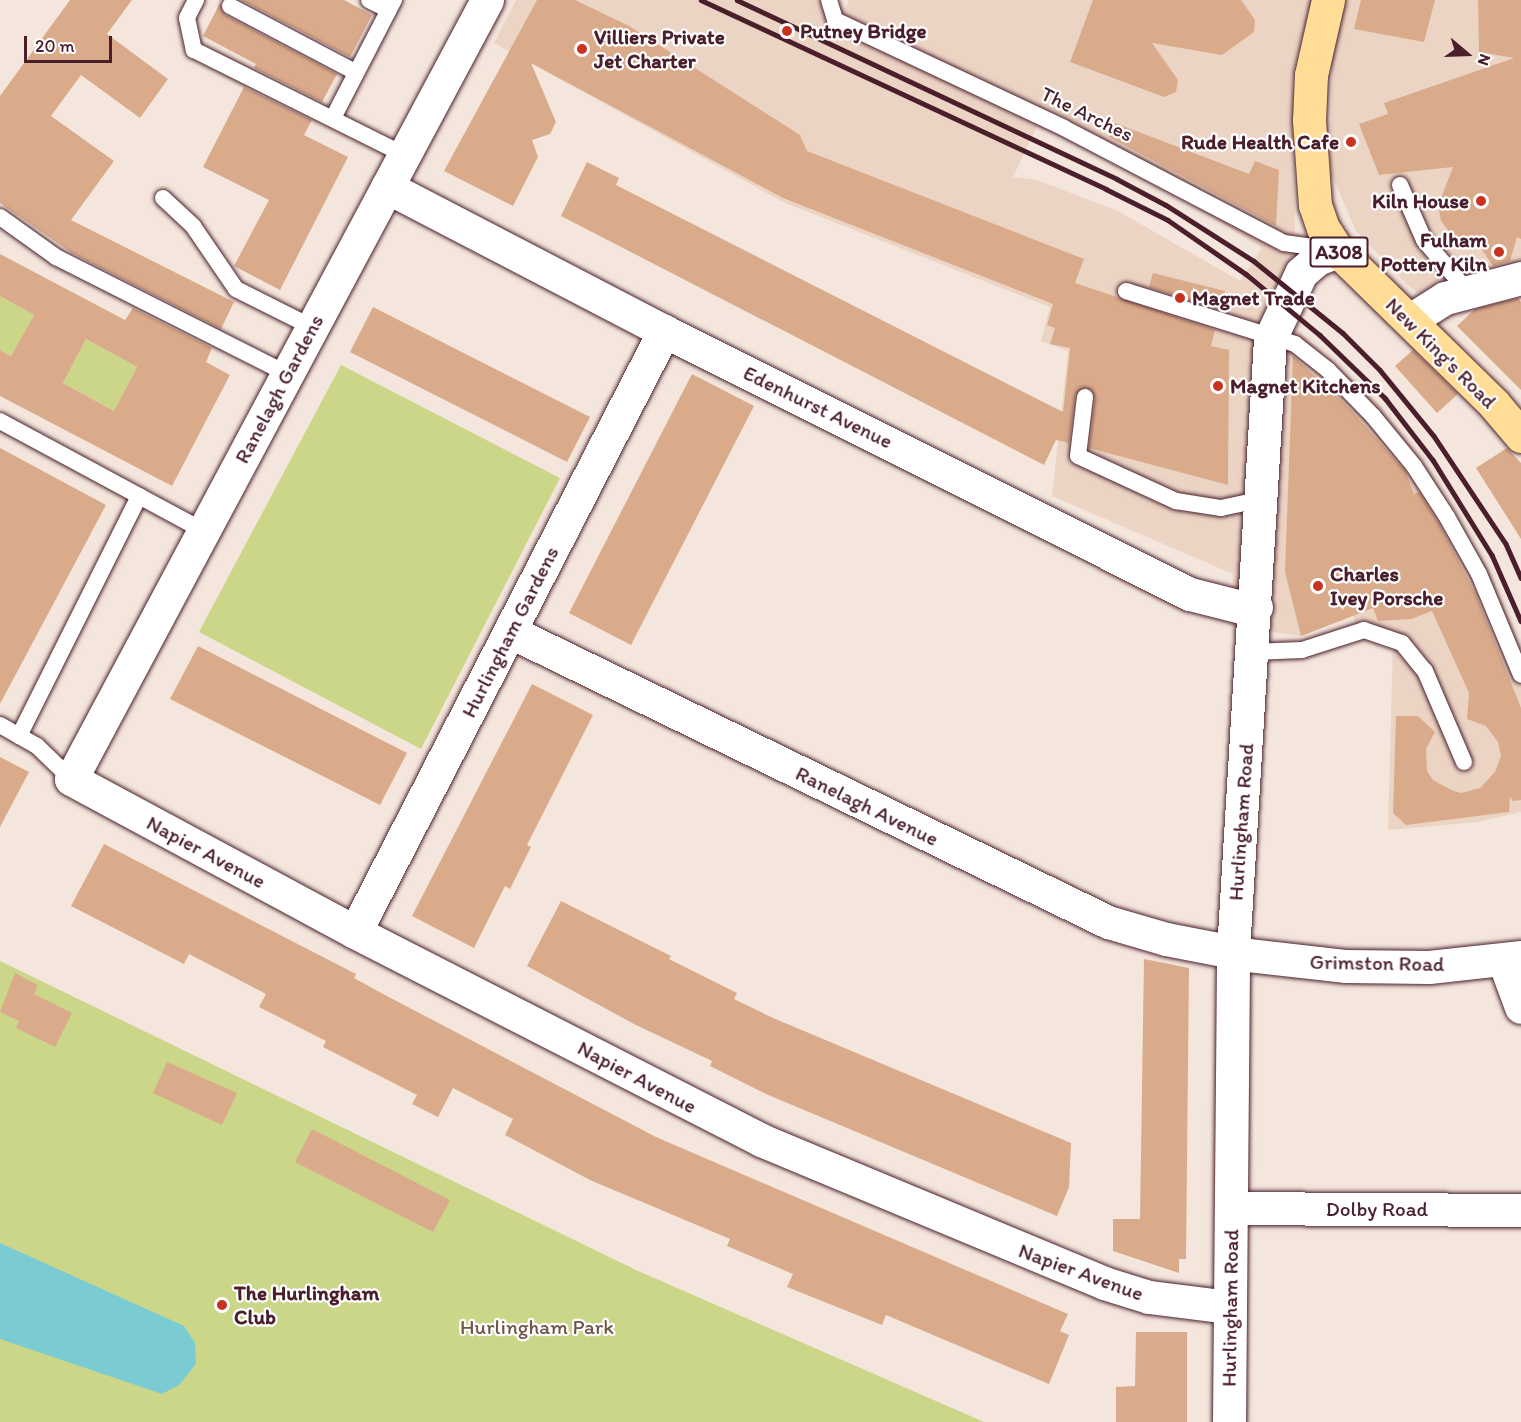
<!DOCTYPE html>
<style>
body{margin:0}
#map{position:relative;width:1521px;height:1422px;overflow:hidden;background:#f4e6dc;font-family:Itim,sans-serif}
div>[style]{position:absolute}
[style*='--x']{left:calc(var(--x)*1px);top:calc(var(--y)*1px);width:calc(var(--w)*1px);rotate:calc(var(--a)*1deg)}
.built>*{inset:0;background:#ecd4c4}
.green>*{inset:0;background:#cbd689}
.water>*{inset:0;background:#7accd2}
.building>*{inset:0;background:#daab8b}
.roads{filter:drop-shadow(0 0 2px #4a1f2b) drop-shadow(0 0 2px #4a1f2b)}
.service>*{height:16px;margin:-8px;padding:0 8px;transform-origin:8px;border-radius:8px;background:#fff}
.minor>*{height:33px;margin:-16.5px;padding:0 16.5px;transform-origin:16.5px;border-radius:16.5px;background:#fff}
.tertiary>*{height:33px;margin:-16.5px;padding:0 16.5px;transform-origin:16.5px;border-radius:16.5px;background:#fff}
.primary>*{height:33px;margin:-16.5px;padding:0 16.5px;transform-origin:16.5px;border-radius:16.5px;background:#ffdd96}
.rail>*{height:4.5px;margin:-2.25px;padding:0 2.25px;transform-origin:2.25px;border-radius:2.25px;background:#4a1f2b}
.dots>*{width:16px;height:16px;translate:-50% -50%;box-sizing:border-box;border:3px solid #fff;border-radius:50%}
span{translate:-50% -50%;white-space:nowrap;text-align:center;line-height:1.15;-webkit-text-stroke:4.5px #fff;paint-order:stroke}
.shield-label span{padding:2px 4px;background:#fff;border:2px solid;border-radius:4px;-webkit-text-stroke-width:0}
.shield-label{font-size:20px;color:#4a1f2b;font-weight:700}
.poi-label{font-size:21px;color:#4a1f2b;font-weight:700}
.left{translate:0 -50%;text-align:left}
.right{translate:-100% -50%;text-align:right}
.street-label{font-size:21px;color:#4a1f2b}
.park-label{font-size:21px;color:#715647}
.north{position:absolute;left:1437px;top:24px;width:60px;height:60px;-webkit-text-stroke:4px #fff;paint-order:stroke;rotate:109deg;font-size:16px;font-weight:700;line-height:24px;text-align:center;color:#4a1f2b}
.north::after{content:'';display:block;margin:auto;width:21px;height:27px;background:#4a1f2b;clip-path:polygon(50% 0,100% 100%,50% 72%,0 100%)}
.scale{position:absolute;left:24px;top:36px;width:88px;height:27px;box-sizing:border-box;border:3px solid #4a1f2b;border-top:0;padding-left:8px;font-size:18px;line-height:21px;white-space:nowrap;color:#4a1f2b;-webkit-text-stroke:4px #fff;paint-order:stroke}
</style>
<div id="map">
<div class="built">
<i style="clip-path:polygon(evenodd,516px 0,822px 0,846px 8px,849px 0,1312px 0,1292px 78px,1295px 229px,1292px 264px,1266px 302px,1379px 404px,1428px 469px,1488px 569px,1521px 648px,1521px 812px,1478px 822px,1388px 830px,1393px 640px,1352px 638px,1354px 616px,1301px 636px,1229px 626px,1233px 574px,1052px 496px,1068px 351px,1041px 341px,1050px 307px,783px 202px,494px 43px,516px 0,1037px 126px,1165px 187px,1262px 248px,1240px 281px,1118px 211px,1037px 180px,1013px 177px,1037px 126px)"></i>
<i style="clip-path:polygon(1345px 0,1521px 0,1521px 269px,1438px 309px,1407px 284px,1356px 231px,1330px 171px,1332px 48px)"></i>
</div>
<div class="green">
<i style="clip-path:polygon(0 296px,34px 315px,11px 356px,0 350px)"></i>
<i style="clip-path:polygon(86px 339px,137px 367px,114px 411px,63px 383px)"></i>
<i style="clip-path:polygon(341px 365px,560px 478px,421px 749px,199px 632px)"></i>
<i style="clip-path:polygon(0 961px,636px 1270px,984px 1422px,0 1422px)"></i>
</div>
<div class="water">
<i style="clip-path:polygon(0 1243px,184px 1326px,195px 1343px,196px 1364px,179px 1385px,162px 1394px,0 1339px)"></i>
</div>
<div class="building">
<i style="clip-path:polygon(70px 0,132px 0,107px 34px,168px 79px,140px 118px,81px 75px,51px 116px,114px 161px,71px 220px,234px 302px,221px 329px,72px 253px,0 203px,0 96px)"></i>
<i style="clip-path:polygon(241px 0,344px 0,372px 15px,350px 57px)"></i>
<i style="clip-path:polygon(537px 0,575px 0,629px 26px,800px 135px,807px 151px,1084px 259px,1075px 283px,1215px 330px,1211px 346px,1229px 350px,1228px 485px,1089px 448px,1095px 398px,1086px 387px,1075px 395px,1069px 443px,1056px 440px,1044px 465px,561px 216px,587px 162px,619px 178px,616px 185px,1063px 412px,1070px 348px,1050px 344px,1055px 328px,1047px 325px,1053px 304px,783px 198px,531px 63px,556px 122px,550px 134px,532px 140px,538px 157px,513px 206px,444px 171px)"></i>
<i style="clip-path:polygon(1093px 0,1241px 0,1255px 20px,1254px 32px,1222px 55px,1152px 43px,1178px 80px,1176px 92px,1164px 97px,1070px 62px)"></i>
<i style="clip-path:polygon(1361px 0,1435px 0,1424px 42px,1354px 29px)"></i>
<i style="clip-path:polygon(1478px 0,1521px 0,1521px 239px,1517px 237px,1510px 261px,1493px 266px,1479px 245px,1460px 246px,1441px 221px,1438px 206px,1453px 167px,1379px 175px,1359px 124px,1388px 114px,1384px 103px,1514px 58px,1479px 52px)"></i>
<i style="clip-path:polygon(220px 3px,225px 15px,337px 74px,322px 102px,254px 68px,256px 64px,203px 36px)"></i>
<i style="clip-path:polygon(244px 87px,312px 120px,304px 135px,348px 157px,280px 290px,234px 266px,269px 200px,203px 167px)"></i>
<i style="clip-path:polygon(1115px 123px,1249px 174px,1255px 161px,1279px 170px,1276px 226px,1109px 137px)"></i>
<i style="clip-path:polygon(evenodd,0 254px,125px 320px,133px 308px,212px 348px,206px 362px,230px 375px,172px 486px,0 396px,0 350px,11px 356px,34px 315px,0 296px,0 254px,86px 339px,137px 367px,114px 411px,63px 383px,86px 339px)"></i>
<i style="clip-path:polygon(1153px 273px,1225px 291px,1220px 310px,1149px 287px)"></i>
<i style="clip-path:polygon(1518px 298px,1521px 302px,1521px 390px,1457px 326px,1475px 309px)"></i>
<i style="clip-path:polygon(373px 307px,590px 417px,567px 462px,350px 352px)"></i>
<i style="clip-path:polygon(1413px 350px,1458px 394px,1437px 413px,1395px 366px)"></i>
<i style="clip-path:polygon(1293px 356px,1349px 408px,1405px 471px,1414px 494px,1419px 492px,1438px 522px,1476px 595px,1521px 708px,1521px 800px,1513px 801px,1510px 797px,1509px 812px,1406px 825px,1393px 813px,1396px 716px,1418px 716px,1435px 732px,1426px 749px,1427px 771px,1433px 780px,1451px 790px,1461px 793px,1480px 788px,1495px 772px,1501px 756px,1498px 742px,1486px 726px,1467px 719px,1469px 693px,1432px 611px,1411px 619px,1378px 621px,1373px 608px,1301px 636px,1285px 572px)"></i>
<i style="clip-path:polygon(692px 374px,754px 406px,631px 645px,569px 613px)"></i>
<i style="clip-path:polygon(0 448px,106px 505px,0 704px)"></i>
<i style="clip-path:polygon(1507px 448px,1521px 463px,1521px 539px,1476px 468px)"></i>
<i style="clip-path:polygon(198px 646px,407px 753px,380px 805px,170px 699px)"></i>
<i style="clip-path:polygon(532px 684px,593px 715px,527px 845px,531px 847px,510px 889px,505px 886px,474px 948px,412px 916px)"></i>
<i style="clip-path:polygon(0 757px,29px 772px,0 827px)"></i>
<i style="clip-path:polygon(104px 844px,356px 974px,354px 978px,385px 995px,656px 1137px,1068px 1314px,1060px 1331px,1069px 1335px,1049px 1384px,886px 1315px,882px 1325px,787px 1287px,793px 1274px,727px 1246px,730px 1239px,590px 1180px,505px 1135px,513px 1119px,453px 1088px,438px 1117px,412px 1104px,417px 1095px,323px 1047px,326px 1041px,259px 1007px,266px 994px,189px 954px,184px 964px,71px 906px)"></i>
<i style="clip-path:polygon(561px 901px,671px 956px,669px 959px,737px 993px,734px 999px,773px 1018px,1071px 1143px,1069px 1187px,1057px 1216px,766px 1094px,710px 1066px,712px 1061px,636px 1025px,527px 966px)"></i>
<i style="clip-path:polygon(1144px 959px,1189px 968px,1186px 1259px,1179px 1259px,1179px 1273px,1113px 1251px,1113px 1219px,1140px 1219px)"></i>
<i style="clip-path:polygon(15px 973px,38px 985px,34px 994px,72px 1013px,55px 1047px,16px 1028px,19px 1021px,0 1012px)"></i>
<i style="clip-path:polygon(167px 1062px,237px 1093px,222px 1125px,153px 1093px)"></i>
<i style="clip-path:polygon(312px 1129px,450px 1200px,433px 1232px,295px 1162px)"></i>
<i style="clip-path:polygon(1136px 1332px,1187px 1332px,1187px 1422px,1116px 1422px,1116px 1387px,1135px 1386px)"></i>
</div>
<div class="roads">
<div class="service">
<i style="--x:196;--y:0;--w:20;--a:117"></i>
<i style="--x:187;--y:18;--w:33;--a:78"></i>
<i style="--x:194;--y:50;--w:236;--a:26.5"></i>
<i style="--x:369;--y:0;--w:22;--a:27"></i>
<i style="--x:829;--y:0;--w:21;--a:73"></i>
<i style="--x:835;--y:20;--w:253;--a:25.2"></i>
<i style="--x:1064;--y:128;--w:248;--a:27.6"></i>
<i style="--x:1284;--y:243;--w:44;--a:7.8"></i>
<i style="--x:230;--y:6;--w:141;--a:27.8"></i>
<i style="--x:333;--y:118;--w:133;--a:-62.7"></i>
<i style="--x:1400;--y:185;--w:60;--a:66.4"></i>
<i style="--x:1424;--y:240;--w:68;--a:49.8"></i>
<i style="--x:163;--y:198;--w:41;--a:43"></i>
<i style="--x:193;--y:226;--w:76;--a:55.7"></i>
<i style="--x:236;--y:289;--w:85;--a:26.6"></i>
<i style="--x:0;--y:217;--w:69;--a:35.5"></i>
<i style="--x:56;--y:257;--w:260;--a:26.8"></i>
<i style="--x:1126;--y:291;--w:177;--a:17.4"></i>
<i style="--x:1295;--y:344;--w:42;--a:38.2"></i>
<i style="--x:1328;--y:370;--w:64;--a:45.6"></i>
<i style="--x:1373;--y:416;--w:65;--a:50.6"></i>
<i style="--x:1414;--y:466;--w:61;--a:57.1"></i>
<i style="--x:1447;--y:517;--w:65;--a:60.7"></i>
<i style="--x:1479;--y:574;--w:109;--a:67.4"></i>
<i style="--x:1085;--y:397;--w:59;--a:96.8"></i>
<i style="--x:1078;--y:456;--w:108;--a:24.7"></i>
<i style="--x:1176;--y:501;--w:46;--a:8.8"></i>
<i style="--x:1221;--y:508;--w:38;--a:-12"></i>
<i style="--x:0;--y:421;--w:158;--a:28.3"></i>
<i style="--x:1253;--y:652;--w:49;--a:-2.3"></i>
<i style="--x:1302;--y:650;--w:65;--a:-17.9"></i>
<i style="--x:1364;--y:630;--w:40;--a:18.9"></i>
<i style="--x:1402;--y:643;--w:36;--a:51"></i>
<i style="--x:1425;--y:671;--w:99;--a:66.8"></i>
<i style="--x:0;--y:725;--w:43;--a:29.6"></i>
<i style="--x:37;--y:746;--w:47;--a:44.1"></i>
<i style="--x:19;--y:736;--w:268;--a:-63.4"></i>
<i style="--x:139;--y:496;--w:74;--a:28.3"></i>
</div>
<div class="minor">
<i style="--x:487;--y:0;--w:883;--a:118.1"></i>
<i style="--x:71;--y:779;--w:323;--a:28.3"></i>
<i style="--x:355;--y:932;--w:456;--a:27.1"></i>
<i style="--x:761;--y:1140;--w:372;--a:22.6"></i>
<i style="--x:1104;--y:1283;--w:47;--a:17.3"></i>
<i style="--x:1149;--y:1297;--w:81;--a:7.1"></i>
<i style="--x:387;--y:187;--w:312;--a:27.5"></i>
<i style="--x:664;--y:331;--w:588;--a:26.57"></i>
<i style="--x:1190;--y:594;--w:53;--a:14.3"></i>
<i style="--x:1241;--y:607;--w:15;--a:0"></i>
<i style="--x:1410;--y:320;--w:41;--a:-32.2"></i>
<i style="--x:1445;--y:298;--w:79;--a:-14.7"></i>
<i style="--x:511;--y:632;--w:664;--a:25.91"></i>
<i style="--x:1108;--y:922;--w:60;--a:16.3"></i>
<i style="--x:1166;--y:939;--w:84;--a:11"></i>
<i style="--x:1248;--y:955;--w:99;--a:6.4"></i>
<i style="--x:1346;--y:966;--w:83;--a:0.7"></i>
<i style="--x:1429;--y:967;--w:93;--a:-6.2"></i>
<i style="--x:355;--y:932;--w:676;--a:-62.79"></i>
<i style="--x:1504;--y:961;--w:49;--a:69.7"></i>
<i style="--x:1232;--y:1208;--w:289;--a:0.4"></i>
</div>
<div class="tertiary">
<i style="--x:1229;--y:1422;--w:471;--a:-89.5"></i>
<i style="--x:1233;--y:951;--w:613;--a:-86.54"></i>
<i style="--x:1270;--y:339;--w:73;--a:-64.8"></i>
<i style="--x:1301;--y:273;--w:21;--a:-41"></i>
<i style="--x:1317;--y:259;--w:22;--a:-21"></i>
</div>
<div class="primary">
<i style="--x:1328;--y:0;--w:77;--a:102.8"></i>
<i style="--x:1311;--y:75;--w:45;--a:92.5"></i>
<i style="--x:1309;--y:120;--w:85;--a:86"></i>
<i style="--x:1315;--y:205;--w:24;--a:71"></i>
<i style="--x:1323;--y:228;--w:27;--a:57"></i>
<i style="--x:1338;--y:251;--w:219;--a:44.4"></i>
<i style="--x:1494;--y:404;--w:42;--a:49.8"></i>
</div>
</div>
<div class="rail">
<i style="--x:701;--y:0;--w:447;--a:25"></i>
<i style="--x:1106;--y:189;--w:69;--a:26.6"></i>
<i style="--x:1168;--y:220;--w:95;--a:34.7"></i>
<i style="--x:1246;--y:274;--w:96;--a:39.5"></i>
<i style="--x:1320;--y:335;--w:91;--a:44.1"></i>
<i style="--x:1385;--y:398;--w:78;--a:52.3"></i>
<i style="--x:1433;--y:460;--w:112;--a:58.2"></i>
<i style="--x:1492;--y:555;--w:72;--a:66.3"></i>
<i style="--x:737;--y:0;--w:420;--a:25.2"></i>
<i style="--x:1117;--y:179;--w:55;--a:28"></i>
<i style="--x:1166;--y:205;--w:104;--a:32.5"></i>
<i style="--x:1254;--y:261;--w:114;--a:39"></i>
<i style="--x:1343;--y:333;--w:52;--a:45"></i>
<i style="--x:1380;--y:370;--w:85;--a:50.7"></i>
<i style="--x:1434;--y:436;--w:130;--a:56.3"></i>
<i style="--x:1506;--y:544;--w:37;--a:66"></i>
</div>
<div class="dots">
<i style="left:787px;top:31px;background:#c8321e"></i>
<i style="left:582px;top:49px;background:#c8321e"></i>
<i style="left:1351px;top:142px;background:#c8321e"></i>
<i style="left:1481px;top:201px;background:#c8321e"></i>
<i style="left:1499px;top:252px;background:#c8321e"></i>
<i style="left:1180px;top:298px;background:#c8321e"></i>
<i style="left:1218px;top:386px;background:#c8321e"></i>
<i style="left:1318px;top:586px;background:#c8321e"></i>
<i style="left:222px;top:1305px;background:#c8321e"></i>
</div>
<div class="shield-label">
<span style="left:1339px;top:252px">A308</span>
</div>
<div class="poi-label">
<span class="left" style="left:800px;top:31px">Putney Bridge</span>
<span class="left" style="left:594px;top:49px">Villiers Private<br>Jet Charter</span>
<span class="right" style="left:1339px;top:142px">Rude Health Cafe</span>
<span class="right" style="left:1469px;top:201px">Kiln House</span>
<span class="right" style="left:1487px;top:252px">Fulham<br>Pottery Kiln</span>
<span class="left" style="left:1192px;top:298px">Magnet Trade</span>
<span class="left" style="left:1230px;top:386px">Magnet Kitchens</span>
<span class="left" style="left:1330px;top:586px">Charles<br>Ivey Porsche</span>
<span class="left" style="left:234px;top:1305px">The Hurlingham<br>Club</span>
</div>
<div class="street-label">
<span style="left:1087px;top:114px;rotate:26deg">The Arches</span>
<span style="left:1441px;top:353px;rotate:45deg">New King's Road</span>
<span style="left:279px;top:389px;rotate:-62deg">Ranelagh Gardens</span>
<span style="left:818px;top:407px;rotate:26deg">Edenhurst Avenue</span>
<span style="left:510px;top:632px;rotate:-63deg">Hurlingham Gardens</span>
<span style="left:867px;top:806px;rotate:26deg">Ranelagh Avenue</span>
<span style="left:1241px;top:822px;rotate:-86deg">Hurlingham Road</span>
<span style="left:206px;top:852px;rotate:28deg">Napier Avenue</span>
<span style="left:1377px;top:963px;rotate:1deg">Grimston Road</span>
<span style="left:637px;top:1077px;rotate:28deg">Napier Avenue</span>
<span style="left:1377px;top:1209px">Dolby Road</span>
<span style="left:1081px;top:1272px;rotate:20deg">Napier Avenue</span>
<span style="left:1230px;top:1308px;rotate:-89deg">Hurlingham Road</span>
</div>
<div class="park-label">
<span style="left:537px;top:1327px">Hurlingham Park</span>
</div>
<div class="north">N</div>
<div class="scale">20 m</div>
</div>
